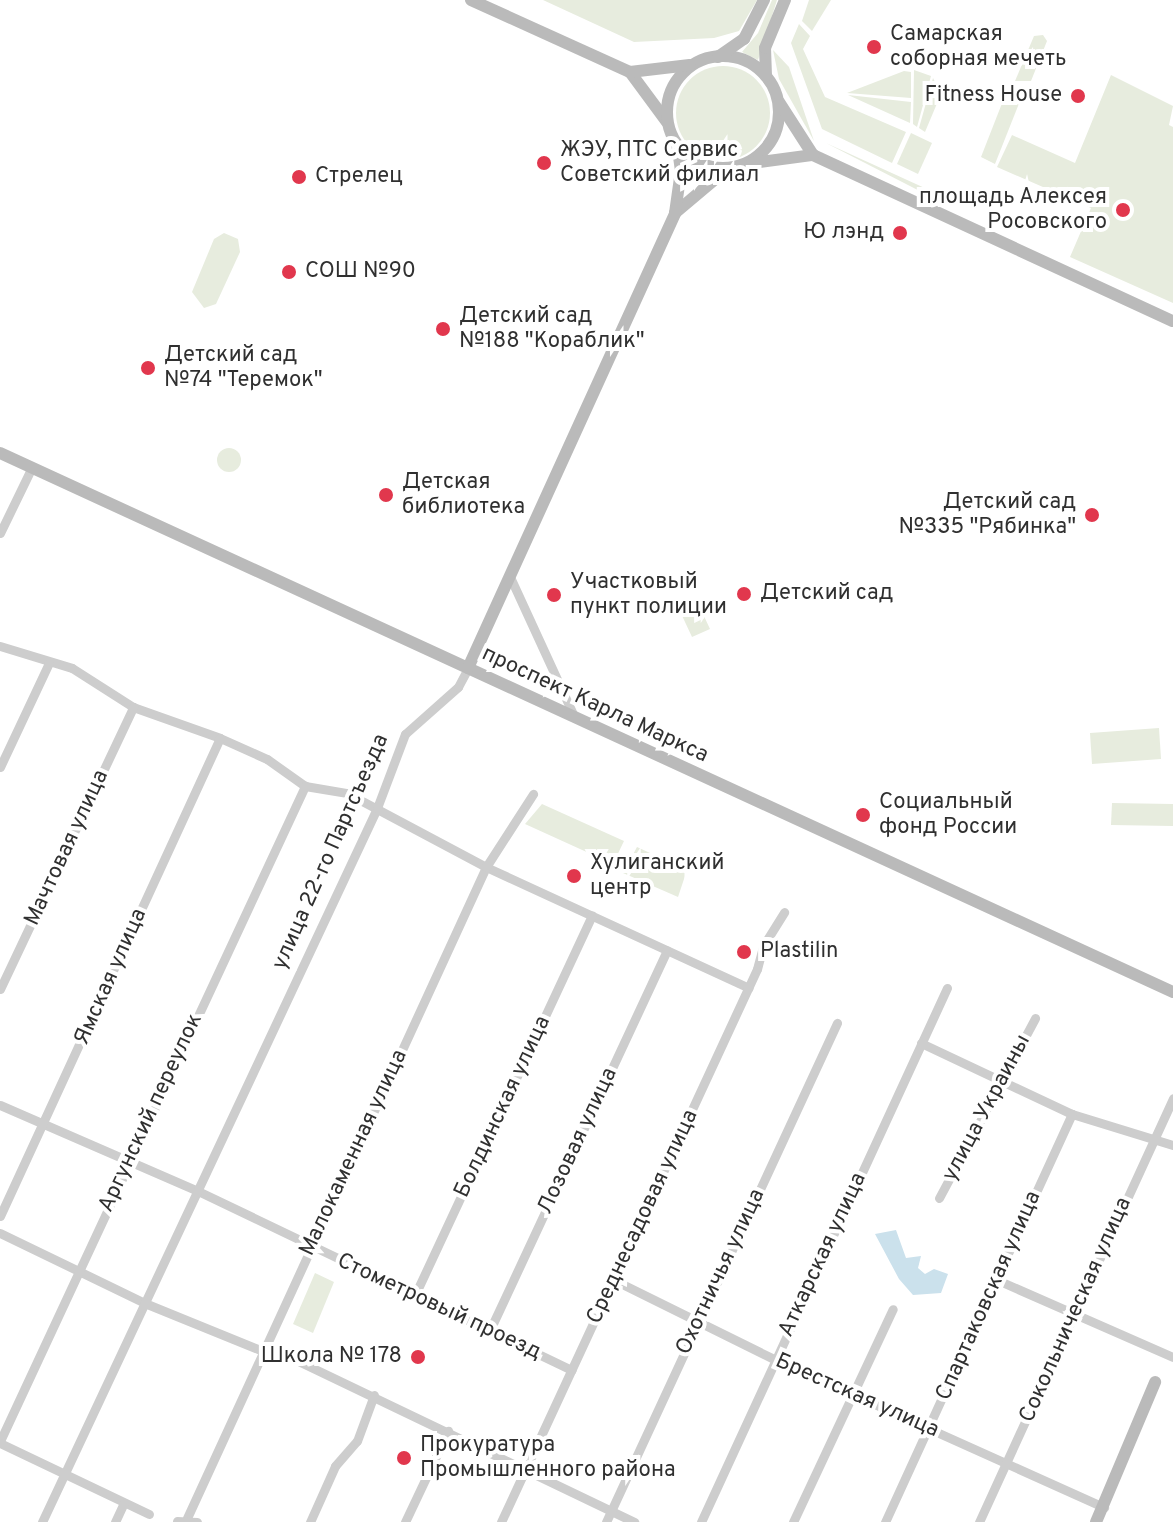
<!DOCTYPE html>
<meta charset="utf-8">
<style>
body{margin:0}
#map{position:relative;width:1173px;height:1522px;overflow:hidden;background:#fff;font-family:Overpass,sans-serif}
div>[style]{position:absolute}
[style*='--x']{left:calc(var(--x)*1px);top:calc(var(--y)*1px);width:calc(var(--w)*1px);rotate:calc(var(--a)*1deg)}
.green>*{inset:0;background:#e7ecde}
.round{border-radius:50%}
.water>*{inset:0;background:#cbe1ec}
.street>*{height:9px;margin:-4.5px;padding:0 4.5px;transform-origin:4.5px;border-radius:4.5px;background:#cdcdcd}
.secondary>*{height:12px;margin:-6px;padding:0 6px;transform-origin:6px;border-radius:6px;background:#bababa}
.secondary>.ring{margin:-6px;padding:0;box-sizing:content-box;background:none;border:12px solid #bababa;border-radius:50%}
.dots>*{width:22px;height:22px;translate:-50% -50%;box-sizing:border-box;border:4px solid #fff;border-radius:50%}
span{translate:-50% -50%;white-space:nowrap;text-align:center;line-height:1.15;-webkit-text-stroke:8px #fff;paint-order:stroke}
.poi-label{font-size:22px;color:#303030}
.left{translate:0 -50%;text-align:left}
.right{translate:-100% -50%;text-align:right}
.street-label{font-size:22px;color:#303030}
</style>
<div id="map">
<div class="green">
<i style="clip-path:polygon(543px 0,757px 0,739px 31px,714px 38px,634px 42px)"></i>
<i style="clip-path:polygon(772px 0,777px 0,758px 60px,742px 52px,758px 33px)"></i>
<i style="clip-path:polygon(809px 0,831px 0,812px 31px,802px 21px)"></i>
<i style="clip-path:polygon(799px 24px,810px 36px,803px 49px,825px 97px,906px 132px,892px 163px,822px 129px,791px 43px)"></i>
<i style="clip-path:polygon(1043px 35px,1047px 41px,1031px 81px,1015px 81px,1034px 36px)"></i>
<i style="clip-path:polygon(773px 50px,789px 67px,814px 141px,779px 79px)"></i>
<i class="round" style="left:676px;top:66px;width:94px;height:94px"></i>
<i style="clip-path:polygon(914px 70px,931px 76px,917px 127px,913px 124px)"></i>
<i style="clip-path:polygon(904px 71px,911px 72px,911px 98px,847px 93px)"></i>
<i style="clip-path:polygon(1111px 75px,1173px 106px,1169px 125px,1173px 127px,1173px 303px,1070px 257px,1091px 208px,997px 167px,1012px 135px,1075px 163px)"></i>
<i style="clip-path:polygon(933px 78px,941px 94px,925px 132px,919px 128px)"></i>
<i style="clip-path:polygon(1008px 88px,1022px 96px,995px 164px,981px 157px)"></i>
<i style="clip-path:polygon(848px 95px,911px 102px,910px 123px)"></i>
<i style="clip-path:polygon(911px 133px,932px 143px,918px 174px,897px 164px)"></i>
<i style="clip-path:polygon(826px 143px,951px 200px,947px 205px)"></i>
<i style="clip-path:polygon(224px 233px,238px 239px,240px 252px,216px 304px,204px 308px,192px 292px,214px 239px)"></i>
<i class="round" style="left:217px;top:448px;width:24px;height:24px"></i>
<i style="clip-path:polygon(696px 599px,710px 629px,692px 637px,678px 607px)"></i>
<i style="clip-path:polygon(1159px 728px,1161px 759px,1092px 764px,1090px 733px)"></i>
<i style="clip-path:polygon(1112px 803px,1173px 804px,1173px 826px,1111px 825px)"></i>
<i style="clip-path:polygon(542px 804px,624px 841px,613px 864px,525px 824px)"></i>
<i style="clip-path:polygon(637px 847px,687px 870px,678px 897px,623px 873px)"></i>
<i style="clip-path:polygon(315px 1273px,334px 1282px,313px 1333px,293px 1324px)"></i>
</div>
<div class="water">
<i style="clip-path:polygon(896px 1230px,906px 1258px,921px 1256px,918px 1268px,925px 1274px,934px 1269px,948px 1274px,941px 1293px,913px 1295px,899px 1279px,875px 1234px)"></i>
</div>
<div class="street">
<i style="--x:0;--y:533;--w:73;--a:-64.1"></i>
<i style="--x:510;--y:577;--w:155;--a:65.3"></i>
<i style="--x:0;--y:646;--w:75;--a:17"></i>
<i style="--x:72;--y:668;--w:72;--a:32.6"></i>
<i style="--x:133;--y:707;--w:92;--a:19.6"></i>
<i style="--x:220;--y:738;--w:51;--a:24.1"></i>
<i style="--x:267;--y:759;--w:47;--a:35.4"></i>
<i style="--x:305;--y:786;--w:43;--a:9.5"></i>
<i style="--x:347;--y:793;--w:157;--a:28"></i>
<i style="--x:486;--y:867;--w:289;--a:24.7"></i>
<i style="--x:0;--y:767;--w:115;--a:-64.8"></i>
<i style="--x:0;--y:989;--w:312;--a:-64.7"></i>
<i style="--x:921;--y:1043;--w:167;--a:25.2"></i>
<i style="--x:1072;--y:1114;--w:106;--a:17.1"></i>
<i style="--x:0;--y:1105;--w:218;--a:23.5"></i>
<i style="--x:200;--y:1192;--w:412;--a:25.6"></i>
<i style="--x:939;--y:1198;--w:204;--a:-61.9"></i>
<i style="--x:0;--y:1216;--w:526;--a:-65.29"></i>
<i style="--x:0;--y:1233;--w:163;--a:25.8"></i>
<i style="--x:147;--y:1304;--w:125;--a:22.1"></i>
<i style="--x:263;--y:1351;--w:9;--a:-21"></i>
<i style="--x:271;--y:1348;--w:403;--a:25.6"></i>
<i style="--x:995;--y:1279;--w:194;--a:23.7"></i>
<i style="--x:614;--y:1280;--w:178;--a:26.3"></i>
<i style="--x:774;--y:1359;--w:362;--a:24.2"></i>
<i style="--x:414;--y:1297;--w:421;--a:-65"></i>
<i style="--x:489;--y:1332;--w:421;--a:-65"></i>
<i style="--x:0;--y:1441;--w:723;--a:-65.03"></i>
<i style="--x:0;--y:1443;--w:165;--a:25.5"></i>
<i style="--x:187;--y:1518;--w:716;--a:-65.33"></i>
<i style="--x:486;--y:867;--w:87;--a:-57.2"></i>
<i style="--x:177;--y:1521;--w:20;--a:3"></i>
<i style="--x:42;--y:1522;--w:789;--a:-64.86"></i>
<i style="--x:377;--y:808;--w:79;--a:-69.3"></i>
<i style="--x:405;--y:734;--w:71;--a:-41.6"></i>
<i style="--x:458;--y:687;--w:21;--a:-62"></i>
<i style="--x:115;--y:1522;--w:21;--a:-65"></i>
<i style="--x:310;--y:1522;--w:61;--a:-65.9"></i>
<i style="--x:335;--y:1466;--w:33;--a:-49"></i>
<i style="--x:357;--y:1441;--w:49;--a:-69.7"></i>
<i style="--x:405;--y:1522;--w:101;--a:-64.7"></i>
<i style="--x:501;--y:1522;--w:609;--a:-65.16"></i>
<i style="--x:757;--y:969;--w:24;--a:-75"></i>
<i style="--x:763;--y:946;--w:40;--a:-58"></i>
<i style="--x:606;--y:1522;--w:550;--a:-65.16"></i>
<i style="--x:701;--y:1522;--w:588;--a:-65.27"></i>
<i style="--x:793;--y:1522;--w:235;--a:-64.9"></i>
<i style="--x:885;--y:1522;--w:449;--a:-65.4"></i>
<i style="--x:979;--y:1522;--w:466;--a:-65.4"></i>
</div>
<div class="secondary">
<i style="--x:471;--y:0;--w:175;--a:24.4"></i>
<i style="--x:630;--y:72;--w:62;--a:53.5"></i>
<i class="ring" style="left:667px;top:56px;width:100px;height:100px"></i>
<i style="--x:718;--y:57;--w:32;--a:-35"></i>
<i style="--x:744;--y:39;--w:44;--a:-62.9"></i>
<i style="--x:630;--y:72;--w:60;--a:-6.7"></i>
<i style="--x:766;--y:76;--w:28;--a:-92"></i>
<i style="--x:765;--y:48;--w:52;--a:-67.4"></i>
<i style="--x:779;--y:102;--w:63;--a:57.3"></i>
<i style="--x:813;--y:155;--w:396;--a:24.8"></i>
<i style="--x:752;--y:163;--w:62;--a:-7.5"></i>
<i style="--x:675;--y:213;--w:68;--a:-40.2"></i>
<i style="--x:0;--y:453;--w:1291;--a:24.68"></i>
<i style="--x:468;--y:668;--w:500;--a:-65.5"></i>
<i style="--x:675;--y:213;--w:42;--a:-81.9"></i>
<i style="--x:681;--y:171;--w:27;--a:-98"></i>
<i style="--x:1096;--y:1522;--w:152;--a:-67.1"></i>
</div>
<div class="dots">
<i style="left:874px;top:47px;background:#e1374d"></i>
<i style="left:1078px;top:96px;background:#e1374d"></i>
<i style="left:544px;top:163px;background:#e1374d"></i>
<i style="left:299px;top:177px;background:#e1374d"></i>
<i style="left:1123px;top:210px;background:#e1374d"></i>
<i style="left:900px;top:233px;background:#e1374d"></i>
<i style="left:289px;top:272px;background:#e1374d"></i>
<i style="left:443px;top:329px;background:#e1374d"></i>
<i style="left:148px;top:368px;background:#e1374d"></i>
<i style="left:386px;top:495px;background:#e1374d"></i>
<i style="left:1092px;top:515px;background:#e1374d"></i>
<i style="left:744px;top:594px;background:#e1374d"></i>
<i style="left:554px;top:595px;background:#e1374d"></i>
<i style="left:863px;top:815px;background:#e1374d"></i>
<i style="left:574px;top:876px;background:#e1374d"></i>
<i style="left:744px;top:952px;background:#e1374d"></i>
<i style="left:418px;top:1357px;background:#e1374d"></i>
<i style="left:404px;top:1458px;background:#e1374d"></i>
</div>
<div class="poi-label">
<span class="left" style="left:890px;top:47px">Самарская<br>соборная мечеть</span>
<span class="right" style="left:1062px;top:96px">Fitness House</span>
<span class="left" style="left:560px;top:163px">ЖЭУ, ПТС Сервис<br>Советский филиал</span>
<span class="left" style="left:315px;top:177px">Стрелец</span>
<span class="right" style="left:1107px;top:210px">площадь Алексея<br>Росовского</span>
<span class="right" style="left:884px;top:233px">Ю лэнд</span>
<span class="left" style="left:305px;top:272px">СОШ №90</span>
<span class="left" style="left:459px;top:329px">Детский сад<br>№188 "Кораблик"</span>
<span class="left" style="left:164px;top:368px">Детский сад<br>№74 "Теремок"</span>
<span class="left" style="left:402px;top:495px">Детская<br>библиотека</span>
<span class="right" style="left:1076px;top:515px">Детский сад<br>№335 "Рябинка"</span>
<span class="left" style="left:570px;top:595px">Участковый<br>пункт полиции</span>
<span class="left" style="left:760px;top:594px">Детский сад</span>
<span class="left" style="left:879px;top:815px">Социальный<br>фонд России</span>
<span class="left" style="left:590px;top:876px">Хулиганский<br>центр</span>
<span class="left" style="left:760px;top:952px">Plastilin</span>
<span class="right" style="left:402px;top:1357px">Школа № 178</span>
<span class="left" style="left:420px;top:1458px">Прокуратура<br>Промышленного района</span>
</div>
<div class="street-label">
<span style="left:595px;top:705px;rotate:25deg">проспект Карла Маркса</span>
<span style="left:67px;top:848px;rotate:-65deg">Мачтовая улица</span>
<span style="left:331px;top:852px;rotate:-66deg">улица 22-го Партсъезда</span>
<span style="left:111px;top:977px;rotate:-66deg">Ямская улица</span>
<span style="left:503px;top:1107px;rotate:-65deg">Болдинская улица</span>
<span style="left:987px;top:1108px;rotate:-62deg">улица Украины</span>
<span style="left:151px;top:1113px;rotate:-65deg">Аргунский переулок</span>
<span style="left:578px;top:1141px;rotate:-65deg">Лозовая улица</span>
<span style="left:354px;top:1153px;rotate:-65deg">Малокаменная улица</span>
<span style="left:643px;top:1217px;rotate:-65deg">Среднесадовая улица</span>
<span style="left:823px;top:1255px;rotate:-65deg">Аткарская улица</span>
<span style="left:721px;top:1272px;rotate:-65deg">Охотничья улица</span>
<span style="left:989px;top:1296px;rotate:-66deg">Спартаковская улица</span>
<span style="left:439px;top:1307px;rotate:25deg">Стометровый проезд</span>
<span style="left:1076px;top:1310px;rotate:-66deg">Сокольническая улица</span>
<span style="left:857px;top:1396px;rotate:24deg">Брестская улица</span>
</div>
</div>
